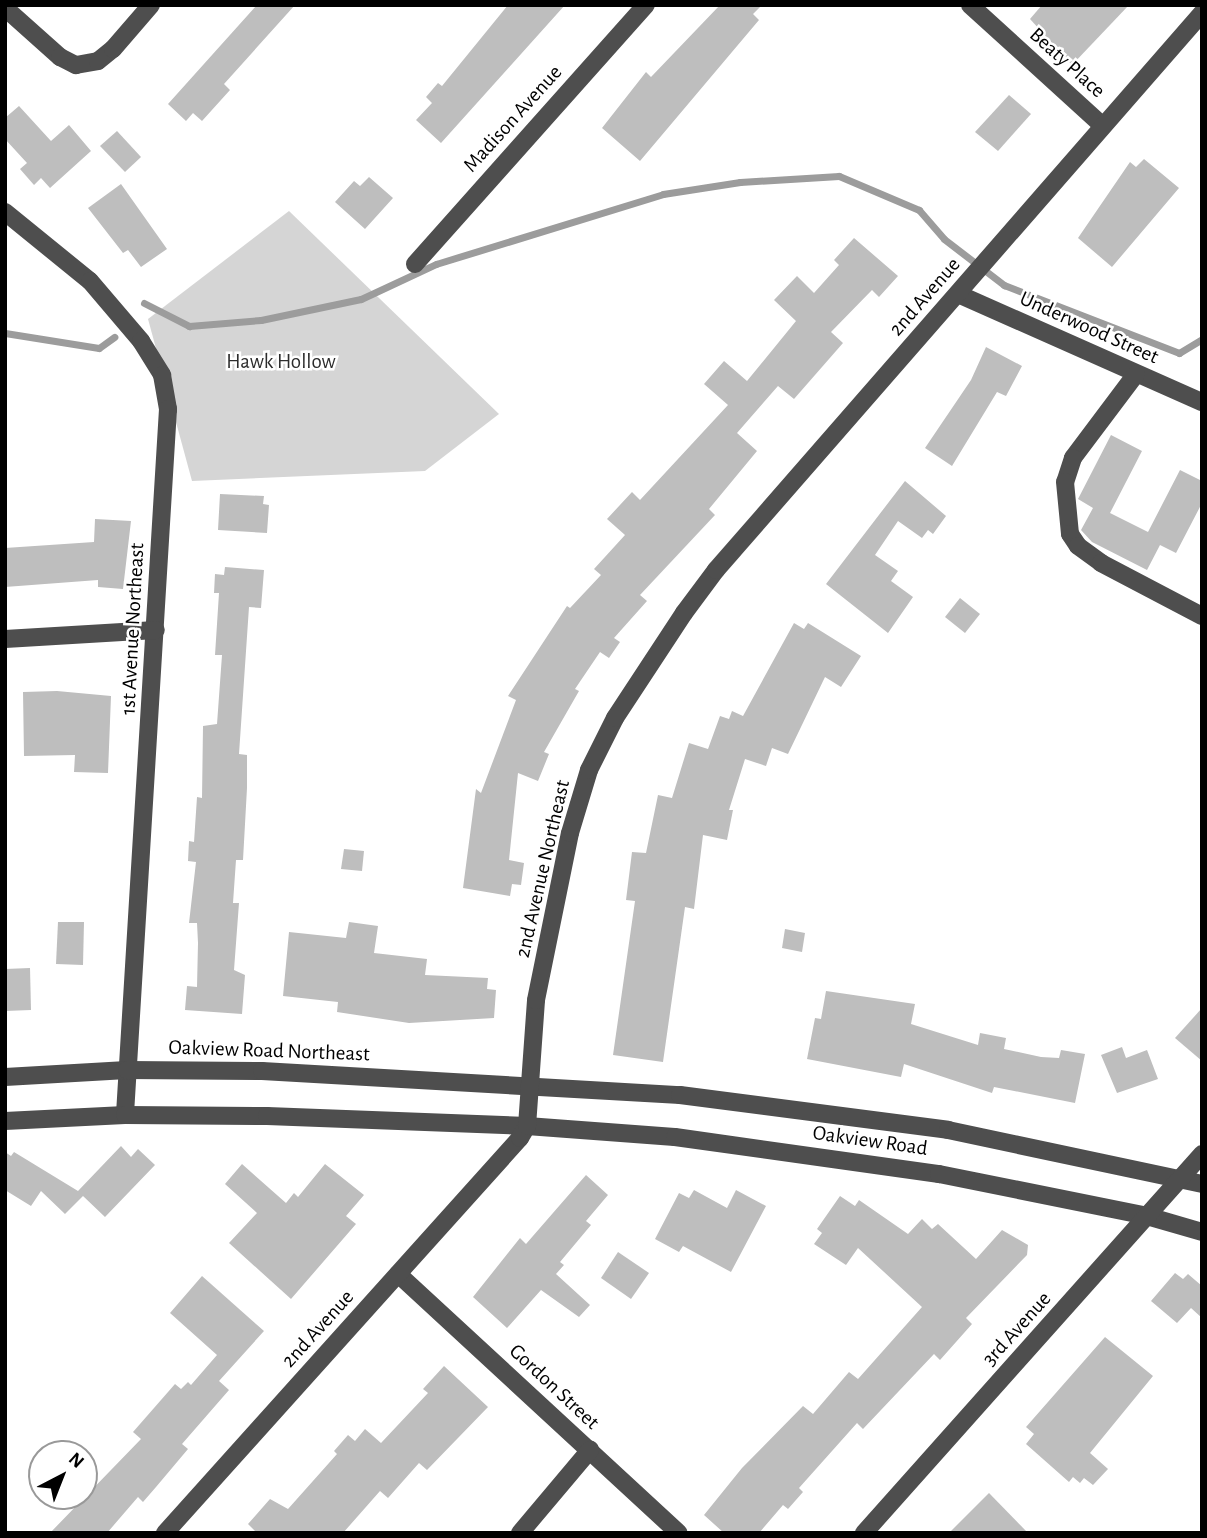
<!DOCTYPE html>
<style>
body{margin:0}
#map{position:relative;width:1207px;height:1538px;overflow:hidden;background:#fff;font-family:"Alegreya Sans",sans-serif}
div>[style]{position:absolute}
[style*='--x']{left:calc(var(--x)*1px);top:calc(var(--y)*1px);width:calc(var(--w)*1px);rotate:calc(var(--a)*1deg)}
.green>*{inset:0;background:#d5d5d5}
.stream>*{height:7px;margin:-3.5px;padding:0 3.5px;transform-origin:3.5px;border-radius:3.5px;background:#9c9c9c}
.building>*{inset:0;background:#bebebe}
.minor>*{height:18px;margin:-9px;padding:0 9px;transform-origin:9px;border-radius:9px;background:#4e4e4e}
span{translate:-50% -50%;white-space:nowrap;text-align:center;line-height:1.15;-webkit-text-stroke:5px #fff;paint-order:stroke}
.street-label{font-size:21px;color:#000}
.park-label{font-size:21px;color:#2c2c2c}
.frame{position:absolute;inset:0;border:7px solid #000;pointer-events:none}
.north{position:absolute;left:28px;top:1440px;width:70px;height:70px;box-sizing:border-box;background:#fff;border:2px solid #999;border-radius:50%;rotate:42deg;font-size:19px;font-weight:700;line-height:28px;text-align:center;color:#000}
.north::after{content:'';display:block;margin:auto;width:24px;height:32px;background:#000;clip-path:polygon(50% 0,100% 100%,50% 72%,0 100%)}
</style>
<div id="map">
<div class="green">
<i style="clip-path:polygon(289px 211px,499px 414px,425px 471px,192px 481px,148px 319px)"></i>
</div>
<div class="stream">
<i style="--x:144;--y:303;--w:51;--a:27.1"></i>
<i style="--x:189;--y:326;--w:72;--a:-4.8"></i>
<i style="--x:261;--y:320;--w:102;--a:-11.9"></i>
<i style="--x:361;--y:299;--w:83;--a:-25"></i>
<i style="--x:436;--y:264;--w:238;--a:-17.1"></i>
<i style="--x:663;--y:194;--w:78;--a:-8.9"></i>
<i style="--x:740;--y:182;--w:99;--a:-3.5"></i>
<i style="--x:839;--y:176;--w:87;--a:23"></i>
<i style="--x:919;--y:210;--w:38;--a:49"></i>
<i style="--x:944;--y:239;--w:76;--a:37.5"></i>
<i style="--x:1004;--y:285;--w:188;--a:21.2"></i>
<i style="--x:1179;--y:353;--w:27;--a:-31"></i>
<i style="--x:5;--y:333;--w:95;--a:9.1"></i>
<i style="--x:99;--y:348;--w:19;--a:-36"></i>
</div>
<div class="building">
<i style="clip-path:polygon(257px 5px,295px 5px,224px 84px,230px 90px,202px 121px,193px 113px,186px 121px,168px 104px)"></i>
<i style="clip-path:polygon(508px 5px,565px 5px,441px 143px,416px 120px,432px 103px,426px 97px,438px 83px,442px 86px)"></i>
<i style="clip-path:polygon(720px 5px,762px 5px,753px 14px,759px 20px,640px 161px,602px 128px,646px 72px,651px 77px)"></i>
<i style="clip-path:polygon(1042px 5px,1129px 5px,1072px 65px,1030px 19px)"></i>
<i style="clip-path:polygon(1009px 95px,1031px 114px,998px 151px,975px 132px)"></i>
<i style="clip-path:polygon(19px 106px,51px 141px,69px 125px,91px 151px,50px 188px,41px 178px,34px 185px,20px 169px,27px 163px,5px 139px,5px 118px)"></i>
<i style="clip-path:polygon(117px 131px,141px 157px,125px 172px,100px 146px)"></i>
<i style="clip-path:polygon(1144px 159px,1179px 188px,1112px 267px,1078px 238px,1130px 162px,1136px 167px)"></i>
<i style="clip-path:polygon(369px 177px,393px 198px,365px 229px,335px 202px,354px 181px,360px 186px)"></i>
<i style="clip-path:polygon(121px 184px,167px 249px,141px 267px,128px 250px,123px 253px,88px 208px)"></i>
<i style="clip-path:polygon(854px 238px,898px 276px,879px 297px,872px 290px,831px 332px,843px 343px,794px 399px,778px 386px,737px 433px,757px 451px,709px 509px,715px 515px,640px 595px,647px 601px,614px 638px,620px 642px,609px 658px,600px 652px,575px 689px,579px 691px,544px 752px,549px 754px,538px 781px,518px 773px,509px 860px,524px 863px,521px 885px,512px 884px,510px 896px,463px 888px,476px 789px,481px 793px,516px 700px,508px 696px,567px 606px,570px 608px,601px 575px,594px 569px,625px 535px,607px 519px,632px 492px,640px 500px,728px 405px,704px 384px,724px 361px,747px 381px,796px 321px,774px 300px,797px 276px,814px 293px,839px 265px,834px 260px)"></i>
<i style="clip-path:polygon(986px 347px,1022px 366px,1006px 396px,997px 392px,952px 466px,925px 448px,971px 380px)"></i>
<i style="clip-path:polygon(1111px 435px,1142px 451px,1110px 513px,1148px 532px,1180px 470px,1202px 481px,1202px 503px,1176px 553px,1160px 545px,1147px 570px,1092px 542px,1081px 530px,1093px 508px,1078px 499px)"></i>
<i style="clip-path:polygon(905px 481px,946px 516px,933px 534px,928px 530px,922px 538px,898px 521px,875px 555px,898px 571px,891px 581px,913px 597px,888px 633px,826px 584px)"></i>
<i style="clip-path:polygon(220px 494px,264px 496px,263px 504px,269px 505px,267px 533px,218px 530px)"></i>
<i style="clip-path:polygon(95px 519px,131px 521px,123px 589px,98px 587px,98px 580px,5px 587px,5px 548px,94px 542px)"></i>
<i style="clip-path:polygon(225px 567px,264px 570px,261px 608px,249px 607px,239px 754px,247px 755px,247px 788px,243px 860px,236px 860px,233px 903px,239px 903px,234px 970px,245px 975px,242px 1014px,185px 1010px,187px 986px,197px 987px,198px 943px,197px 923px,189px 923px,196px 862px,188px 861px,189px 841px,194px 842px,197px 797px,202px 798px,203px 726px,217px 724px,222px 655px,215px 655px,219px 593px,214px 593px,215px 574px,224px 575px)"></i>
<i style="clip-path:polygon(960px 598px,980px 614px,965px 633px,945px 617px)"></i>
<i style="clip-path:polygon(794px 623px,804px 629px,808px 623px,861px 656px,841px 687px,825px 677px,788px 754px,772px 748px,766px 766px,745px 759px,729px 810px,733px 810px,727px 840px,703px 835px,694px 909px,685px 907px,663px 1062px,613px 1055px,635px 901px,626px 900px,632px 852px,646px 853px,658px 795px,672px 798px,689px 743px,708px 749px,720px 716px,729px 719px,732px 711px,743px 716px)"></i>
<i style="clip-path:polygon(57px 691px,111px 696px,108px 773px,74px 772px,75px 755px,24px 756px,23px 692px)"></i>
<i style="clip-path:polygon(344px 849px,364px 851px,362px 871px,341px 869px)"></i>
<i style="clip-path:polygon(58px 922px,84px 922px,83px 965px,56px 964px)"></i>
<i style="clip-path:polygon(349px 922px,378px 926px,374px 953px,427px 959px,425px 975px,488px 978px,487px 989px,496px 990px,494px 1018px,409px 1023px,337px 1012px,338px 1002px,283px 996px,289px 932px,346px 938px)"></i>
<i style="clip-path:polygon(785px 929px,805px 933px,802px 952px,782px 948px)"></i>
<i style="clip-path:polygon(30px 968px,31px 1010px,5px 1011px,5px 969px)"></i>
<i style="clip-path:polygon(826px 991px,915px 1004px,911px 1024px,978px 1045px,980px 1033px,1006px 1038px,1004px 1049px,1041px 1057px,1059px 1058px,1061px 1050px,1085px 1054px,1075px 1103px,994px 1087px,992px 1093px,904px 1064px,901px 1077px,807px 1059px,815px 1018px,821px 1019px)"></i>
<i style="clip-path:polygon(1202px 1008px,1202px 1061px,1175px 1038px)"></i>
<i style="clip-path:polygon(1122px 1047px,1126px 1058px,1147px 1050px,1158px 1079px,1117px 1093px,1101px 1055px)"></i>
<i style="clip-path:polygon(121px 1146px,131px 1157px,138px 1149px,155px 1165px,105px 1217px,83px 1196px,65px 1214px,41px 1191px,31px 1206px,5px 1190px,5px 1152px,11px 1156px,14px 1152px,78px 1191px)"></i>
<i style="clip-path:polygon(242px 1164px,286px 1203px,294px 1193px,298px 1197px,325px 1164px,364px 1195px,346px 1216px,356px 1224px,291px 1299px,229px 1243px,257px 1213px,225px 1184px)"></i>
<i style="clip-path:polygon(586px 1175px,608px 1195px,586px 1221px,591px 1225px,560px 1262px,564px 1265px,556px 1274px,590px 1305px,579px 1317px,541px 1290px,507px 1328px,473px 1297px,520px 1238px,526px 1244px)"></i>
<i style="clip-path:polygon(694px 1190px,727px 1208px,736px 1190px,766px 1206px,731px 1272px,683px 1246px,679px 1252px,655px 1239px,679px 1193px,689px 1198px)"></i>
<i style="clip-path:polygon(840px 1196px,855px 1206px,859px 1200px,908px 1234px,922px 1219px,932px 1229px,938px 1224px,976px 1259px,1002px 1230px,1028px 1245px,1027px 1255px,966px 1318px,972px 1324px,940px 1360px,934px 1354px,863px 1429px,857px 1423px,799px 1488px,803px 1492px,788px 1509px,783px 1505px,759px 1533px,724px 1533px,704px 1515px,742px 1468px,803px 1406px,813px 1414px,849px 1372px,858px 1379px,922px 1307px,858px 1248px,846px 1265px,814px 1244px,822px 1233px,817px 1229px)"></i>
<i style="clip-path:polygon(618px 1252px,649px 1273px,631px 1299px,601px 1278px)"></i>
<i style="clip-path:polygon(1175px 1273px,1183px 1279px,1188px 1274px,1202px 1286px,1202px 1318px,1191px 1308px,1177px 1323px,1151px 1301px)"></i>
<i style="clip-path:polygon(202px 1276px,264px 1331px,219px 1381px,229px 1390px,182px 1444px,188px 1449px,156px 1487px,143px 1502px,138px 1497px,107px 1533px,50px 1533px,141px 1439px,133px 1432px,175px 1384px,181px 1389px,188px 1382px,191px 1385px,217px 1355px,170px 1313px)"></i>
<i style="clip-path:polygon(1105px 1337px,1153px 1376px,1090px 1453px,1108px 1469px,1093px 1485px,1084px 1478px,1080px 1483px,1073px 1477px,1069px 1482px,1026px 1444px,1034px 1434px,1026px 1427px)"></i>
<i style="clip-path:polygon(444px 1366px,488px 1407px,427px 1470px,419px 1463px,388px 1498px,380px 1491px,343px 1533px,257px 1533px,248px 1524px,270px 1499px,288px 1509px,337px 1454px,334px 1451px,348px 1435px,355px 1441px,365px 1429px,381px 1443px,428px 1393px,423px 1389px)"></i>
<i style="clip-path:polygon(989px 1493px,1028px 1533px,949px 1533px)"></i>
</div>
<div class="minor">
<i style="--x:970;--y:5;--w:178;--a:42.3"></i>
<i style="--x:5;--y:8;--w:74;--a:41.7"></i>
<i style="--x:60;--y:57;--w:18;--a:27"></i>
<i style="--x:76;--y:65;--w:22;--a:-10"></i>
<i style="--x:98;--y:61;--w:19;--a:-39"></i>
<i style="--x:113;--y:49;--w:58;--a:-49.2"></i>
<i style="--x:5;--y:212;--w:109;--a:39.1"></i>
<i style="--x:90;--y:281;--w:79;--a:49.6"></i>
<i style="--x:141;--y:341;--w:40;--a:58"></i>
<i style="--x:162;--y:375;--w:35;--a:80"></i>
<i style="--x:168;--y:409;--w:707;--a:93.49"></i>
<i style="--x:415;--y:264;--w:347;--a:-48.3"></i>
<i style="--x:958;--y:294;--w:267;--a:23.9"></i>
<i style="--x:1136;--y:374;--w:105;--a:126.9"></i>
<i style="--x:1073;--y:458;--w:25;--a:108"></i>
<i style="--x:1065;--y:482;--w:52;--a:84.5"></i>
<i style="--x:1070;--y:534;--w:14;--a:56"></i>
<i style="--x:1078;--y:546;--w:29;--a:36"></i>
<i style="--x:1101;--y:563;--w:114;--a:27.7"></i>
<i style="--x:5;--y:639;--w:151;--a:-3.4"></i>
<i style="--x:5;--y:1077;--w:122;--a:-3.3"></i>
<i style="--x:127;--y:1070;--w:135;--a:0.4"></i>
<i style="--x:262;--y:1071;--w:419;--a:3.3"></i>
<i style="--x:680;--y:1095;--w:270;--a:7.4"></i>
<i style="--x:948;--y:1130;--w:260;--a:12"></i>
<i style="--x:5;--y:1121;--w:120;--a:-2.9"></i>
<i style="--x:125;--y:1115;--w:142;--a:0.4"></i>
<i style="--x:267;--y:1116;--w:260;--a:2.2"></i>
<i style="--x:527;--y:1126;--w:148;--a:4.3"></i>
<i style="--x:675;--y:1137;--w:267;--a:8"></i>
<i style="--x:939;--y:1174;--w:212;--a:11.4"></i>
<i style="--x:1147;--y:1216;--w:57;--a:16.2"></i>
<i style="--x:398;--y:1274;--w:382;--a:42.7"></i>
<i style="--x:165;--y:1533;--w:531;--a:-48.05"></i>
<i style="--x:520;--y:1138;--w:14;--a:-60"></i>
<i style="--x:527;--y:1126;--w:126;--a:-85.9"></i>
<i style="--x:536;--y:1000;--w:170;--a:-78.5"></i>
<i style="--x:570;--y:833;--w:66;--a:-73.2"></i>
<i style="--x:589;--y:770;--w:58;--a:-63.4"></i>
<i style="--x:615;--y:718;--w:126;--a:-56.7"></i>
<i style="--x:684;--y:613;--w:54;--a:-53.3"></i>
<i style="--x:716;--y:570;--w:739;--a:-48.89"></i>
<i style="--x:520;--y:1533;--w:109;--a:-49.9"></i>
<i style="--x:864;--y:1533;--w:508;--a:-48.27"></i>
</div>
<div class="street-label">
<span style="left:1067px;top:63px;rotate:42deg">Beaty Place</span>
<span style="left:513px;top:119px;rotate:-48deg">Madison Avenue</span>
<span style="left:925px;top:297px;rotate:-49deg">2nd Avenue</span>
<span style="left:1089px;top:328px;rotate:24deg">Underwood Street</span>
<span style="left:133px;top:629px;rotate:-87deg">1st Avenue Northeast</span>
<span style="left:543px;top:869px;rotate:-77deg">2nd Avenue Northeast</span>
<span style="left:269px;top:1051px;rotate:2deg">Oakview Road Northeast</span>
<span style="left:870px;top:1141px;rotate:8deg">Oakview Road</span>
<span style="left:318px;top:1329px;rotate:-48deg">2nd Avenue</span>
<span style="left:1017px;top:1329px;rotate:-48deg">3rd Avenue</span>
<span style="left:554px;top:1387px;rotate:43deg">Gordon Street</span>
</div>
<div class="park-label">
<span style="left:281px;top:362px">Hawk Hollow</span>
</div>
<div class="frame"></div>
<div class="north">N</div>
</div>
